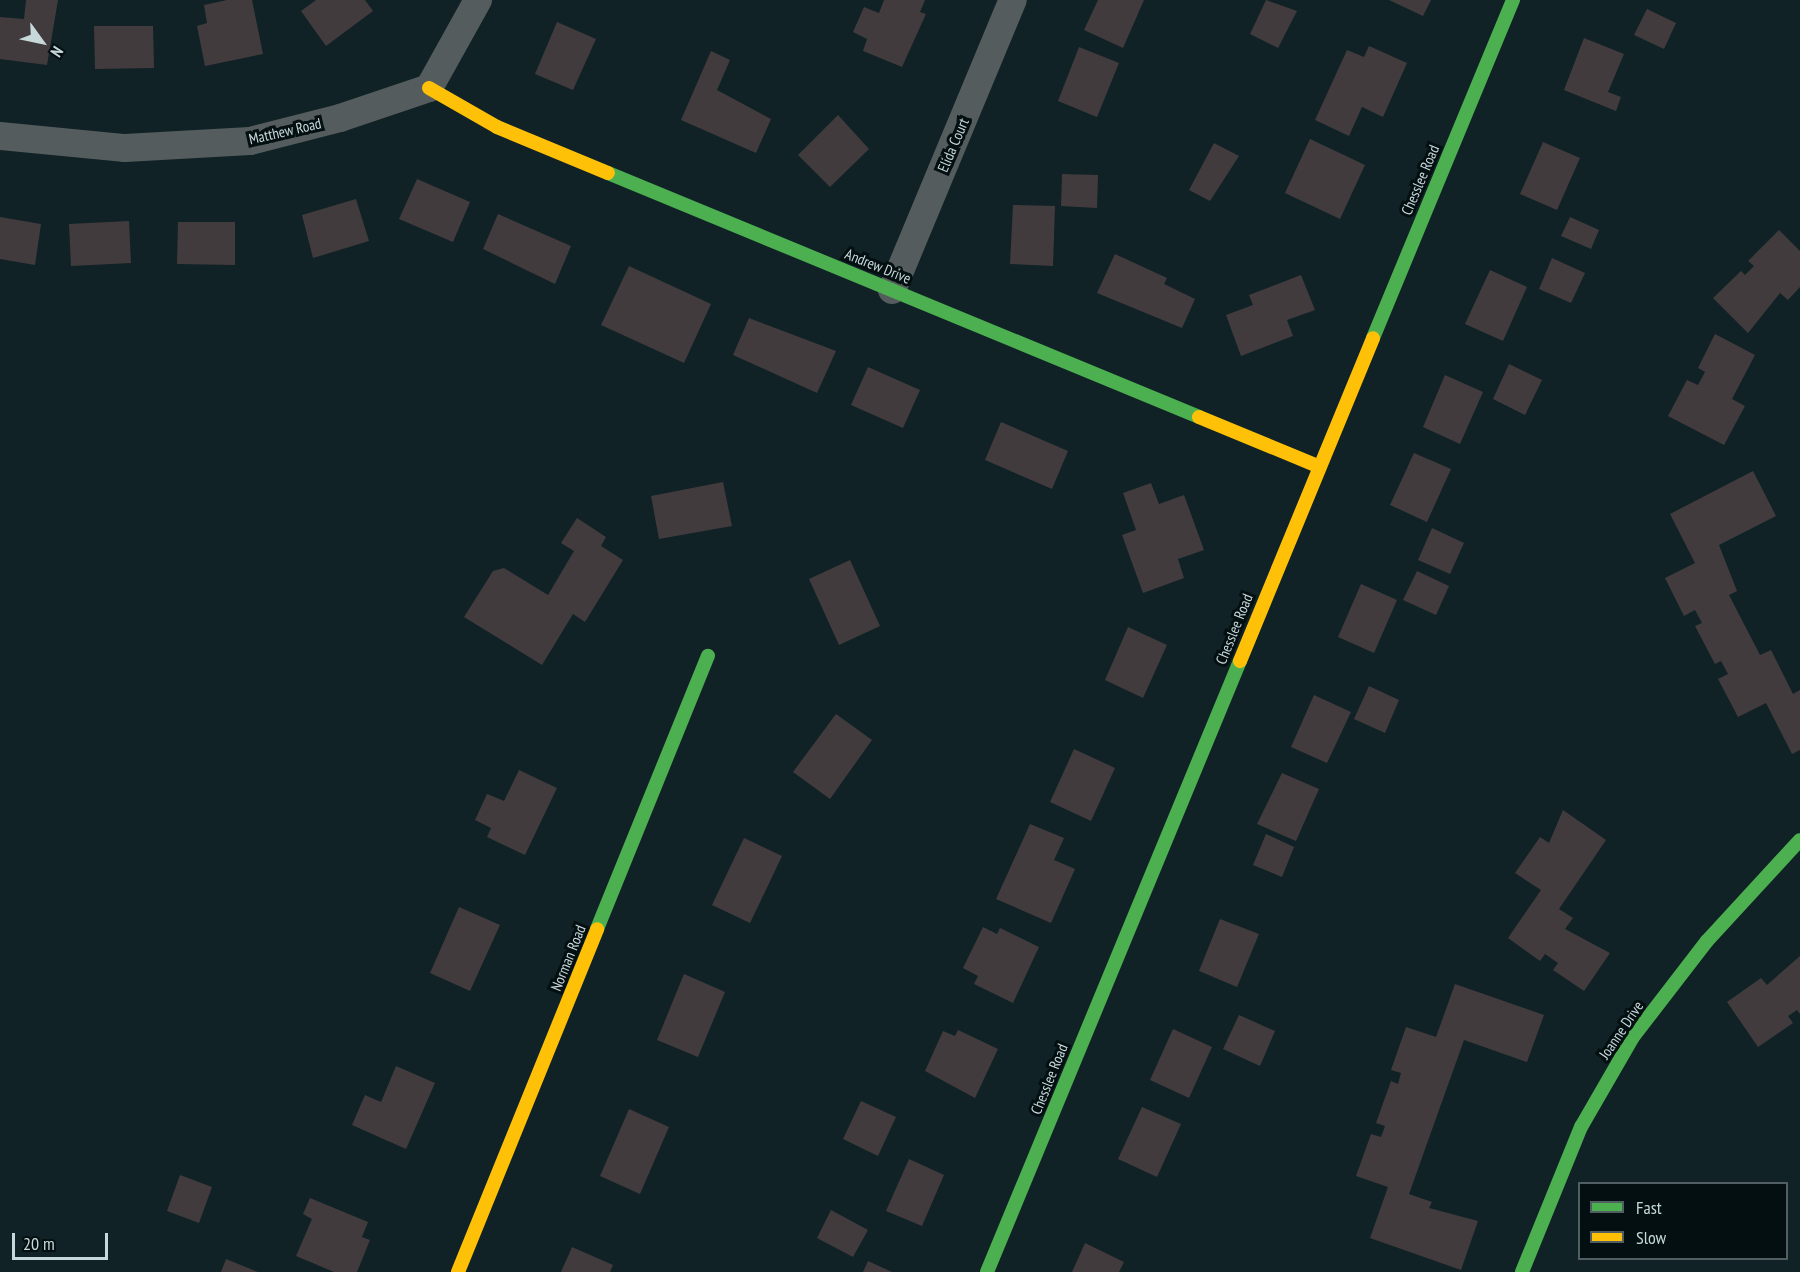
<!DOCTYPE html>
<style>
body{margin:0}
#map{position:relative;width:1800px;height:1272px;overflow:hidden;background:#102226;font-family:"PT Sans Narrow",sans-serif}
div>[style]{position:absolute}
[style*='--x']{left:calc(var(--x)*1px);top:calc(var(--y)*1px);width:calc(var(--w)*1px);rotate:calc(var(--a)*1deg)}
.building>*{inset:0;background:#423b3d}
.street>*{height:28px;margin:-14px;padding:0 14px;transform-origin:14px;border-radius:14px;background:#555c5d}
.fast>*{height:14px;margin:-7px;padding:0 7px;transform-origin:7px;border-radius:7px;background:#4caf50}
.slow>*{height:14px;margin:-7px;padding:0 7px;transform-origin:7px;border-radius:7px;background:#ffc107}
span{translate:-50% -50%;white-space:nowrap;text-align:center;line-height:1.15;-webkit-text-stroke:6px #040f11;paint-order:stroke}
.street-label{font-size:15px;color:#c7d8db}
.legend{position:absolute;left:1578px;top:1182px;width:210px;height:78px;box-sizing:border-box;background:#040f11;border:2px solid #525f62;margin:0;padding:8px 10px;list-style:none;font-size:18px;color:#c7d8db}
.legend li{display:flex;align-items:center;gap:12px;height:30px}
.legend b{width:30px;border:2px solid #525f62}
.north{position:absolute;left:12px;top:12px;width:60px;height:60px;-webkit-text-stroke:4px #040f11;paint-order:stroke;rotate:123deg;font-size:16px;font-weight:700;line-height:24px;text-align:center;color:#c7d8db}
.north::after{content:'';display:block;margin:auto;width:21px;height:27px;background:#c7d8db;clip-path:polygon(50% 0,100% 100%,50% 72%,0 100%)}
.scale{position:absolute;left:12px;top:1233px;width:96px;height:27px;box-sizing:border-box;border:3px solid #c7d8db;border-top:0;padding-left:8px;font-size:18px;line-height:21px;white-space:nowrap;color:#c7d8db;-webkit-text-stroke:4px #040f11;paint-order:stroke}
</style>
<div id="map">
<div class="building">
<i style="clip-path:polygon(26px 0,58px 0,47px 65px,0 59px,0 17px,24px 19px)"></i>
<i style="clip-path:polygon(227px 0,252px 0,263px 54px,205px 66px,197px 26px,207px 23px,204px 5px)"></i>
<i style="clip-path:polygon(316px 0,365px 0,373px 11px,326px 46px,301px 11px)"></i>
<i style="clip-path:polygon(884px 0,925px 0,920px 12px,926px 14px,902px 67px,863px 51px,867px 39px,853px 32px,864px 7px,879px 13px)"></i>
<i style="clip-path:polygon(1098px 0,1144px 0,1123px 48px,1084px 30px)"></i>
<i style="clip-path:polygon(1266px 0,1297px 11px,1278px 48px,1250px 34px)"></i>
<i style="clip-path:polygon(1389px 0,1431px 0,1423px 16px)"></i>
<i style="clip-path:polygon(1647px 9px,1676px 23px,1664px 49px,1634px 35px)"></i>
<i style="clip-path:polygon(557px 22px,596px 39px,573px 90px,535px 74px)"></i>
<i style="clip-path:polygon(94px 26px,153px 26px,154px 68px,95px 69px)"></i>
<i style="clip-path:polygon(1584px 38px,1624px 54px,1608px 92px,1621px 97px,1616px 111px,1564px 90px)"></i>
<i style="clip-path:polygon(1369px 46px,1407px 63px,1383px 117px,1362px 107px,1349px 136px,1315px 120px,1347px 50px,1364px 57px)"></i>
<i style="clip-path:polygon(1079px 47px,1119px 63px,1097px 117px,1058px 101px)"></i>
<i style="clip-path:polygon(711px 51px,730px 60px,717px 90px,771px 119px,756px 153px,681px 120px)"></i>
<i style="clip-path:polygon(838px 115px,869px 149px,830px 187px,798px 155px)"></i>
<i style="clip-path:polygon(1310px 139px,1365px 165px,1340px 219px,1285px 193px)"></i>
<i style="clip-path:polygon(1543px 142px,1580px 158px,1557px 210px,1520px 194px)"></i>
<i style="clip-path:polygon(1214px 143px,1239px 156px,1210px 201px,1189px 190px)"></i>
<i style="clip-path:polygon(1062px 174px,1098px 175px,1097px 208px,1061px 206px)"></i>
<i style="clip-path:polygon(417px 179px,470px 202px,453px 242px,399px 219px)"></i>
<i style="clip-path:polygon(356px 199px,369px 241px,313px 258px,302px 215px)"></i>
<i style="clip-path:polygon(1013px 205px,1055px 206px,1053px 266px,1010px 264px)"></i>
<i style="clip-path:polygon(498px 214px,571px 246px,555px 284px,483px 249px)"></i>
<i style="clip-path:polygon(0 217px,41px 224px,35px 265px,0 259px)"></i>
<i style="clip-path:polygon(1570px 217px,1599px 230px,1591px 249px,1561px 236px)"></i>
<i style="clip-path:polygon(129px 221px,131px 263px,71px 266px,69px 224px)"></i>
<i style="clip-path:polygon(178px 222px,235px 222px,235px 265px,177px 264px)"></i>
<i style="clip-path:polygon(1779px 230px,1800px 251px,1800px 287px,1788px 300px,1780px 293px,1748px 333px,1713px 298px,1741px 271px,1745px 275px,1754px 266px,1748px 261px)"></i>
<i style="clip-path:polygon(1115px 254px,1167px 278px,1164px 284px,1195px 299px,1182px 328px,1097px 293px)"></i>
<i style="clip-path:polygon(1552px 258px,1585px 273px,1571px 303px,1539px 289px)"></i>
<i style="clip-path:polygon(629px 266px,711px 304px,684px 363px,601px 325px)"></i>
<i style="clip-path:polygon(1490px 270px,1527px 287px,1503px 341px,1465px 324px)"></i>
<i style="clip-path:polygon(1301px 275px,1315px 310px,1287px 320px,1293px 336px,1241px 356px,1226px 315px,1253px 305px,1249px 295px)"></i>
<i style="clip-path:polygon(749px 318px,836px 351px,817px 393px,733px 355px)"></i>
<i style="clip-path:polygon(1715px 334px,1755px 355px,1732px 399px,1745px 406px,1724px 445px,1668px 416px,1687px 380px,1698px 385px,1705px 372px,1698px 368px)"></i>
<i style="clip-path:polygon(1509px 364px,1542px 380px,1525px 415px,1493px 399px)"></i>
<i style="clip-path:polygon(868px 367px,920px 390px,903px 428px,851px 405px)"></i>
<i style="clip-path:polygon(1445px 375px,1483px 392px,1460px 444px,1423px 427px)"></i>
<i style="clip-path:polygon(1001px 422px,1068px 451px,1052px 489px,985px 460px)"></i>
<i style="clip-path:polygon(1414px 453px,1451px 469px,1427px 522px,1390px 505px)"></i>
<i style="clip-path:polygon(1753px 471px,1776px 516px,1719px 545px,1737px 591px,1729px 595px,1760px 655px,1771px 650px,1793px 694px,1800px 690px,1800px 750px,1792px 754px,1766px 703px,1738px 717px,1718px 679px,1728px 674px,1721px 661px,1715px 664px,1695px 626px,1702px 623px,1695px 610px,1684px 616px,1665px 578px,1695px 563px,1670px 514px)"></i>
<i style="clip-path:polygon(723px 482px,732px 526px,659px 539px,651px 496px)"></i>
<i style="clip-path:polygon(1151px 483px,1159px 504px,1184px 495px,1204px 550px,1178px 559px,1184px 578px,1143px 593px,1122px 535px,1136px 530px,1123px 493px)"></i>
<i style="clip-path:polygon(577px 518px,606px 537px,601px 546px,623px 560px,585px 622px,573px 614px,542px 665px,464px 617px,493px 571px,504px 568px,548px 595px,574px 551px,561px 543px)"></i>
<i style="clip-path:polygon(1432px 528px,1464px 543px,1450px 574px,1418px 560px)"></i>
<i style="clip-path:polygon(850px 560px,880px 626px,839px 645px,809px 579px)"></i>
<i style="clip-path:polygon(1417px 571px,1449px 586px,1436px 615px,1403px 600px)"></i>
<i style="clip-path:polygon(1361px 584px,1397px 600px,1374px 653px,1338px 637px)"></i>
<i style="clip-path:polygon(1128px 627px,1167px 645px,1143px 698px,1105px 680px)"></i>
<i style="clip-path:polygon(1369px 686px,1399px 700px,1385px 733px,1354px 719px)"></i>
<i style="clip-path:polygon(1314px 695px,1351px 712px,1327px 763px,1291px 747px)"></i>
<i style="clip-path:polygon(836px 714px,872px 740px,830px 799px,793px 772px)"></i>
<i style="clip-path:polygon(1074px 749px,1115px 768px,1091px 821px,1050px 802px)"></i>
<i style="clip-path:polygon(519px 770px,557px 788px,525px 855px,487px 837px,491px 828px,475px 820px,487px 794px,504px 801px)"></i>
<i style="clip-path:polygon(1282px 773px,1319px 789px,1296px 841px,1257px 824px)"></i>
<i style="clip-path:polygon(1563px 810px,1606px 840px,1559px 909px,1573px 918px,1565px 929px,1610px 953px,1584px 991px,1553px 970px,1558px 963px,1545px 954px,1540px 961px,1508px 938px,1541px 890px,1515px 873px,1540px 837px,1549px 843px)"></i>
<i style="clip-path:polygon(1030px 824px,1064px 838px,1054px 860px,1075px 869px,1051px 923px,996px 899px)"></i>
<i style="clip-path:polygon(1266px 834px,1294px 847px,1282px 877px,1253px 865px)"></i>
<i style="clip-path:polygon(744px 838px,782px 856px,750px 923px,712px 905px)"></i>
<i style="clip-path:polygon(459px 907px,500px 925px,470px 991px,430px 973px)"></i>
<i style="clip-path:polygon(1220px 919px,1259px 934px,1237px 987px,1199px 971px)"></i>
<i style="clip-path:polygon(983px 927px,997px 934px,1000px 928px,1039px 947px,1013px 1003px,974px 984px,978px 976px,963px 968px)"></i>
<i style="clip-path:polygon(1800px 956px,1800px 1014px,1797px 1010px,1788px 1016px,1793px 1023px,1758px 1047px,1727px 1002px,1761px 978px,1767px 985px)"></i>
<i style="clip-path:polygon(684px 974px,725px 992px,698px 1057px,657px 1040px)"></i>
<i style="clip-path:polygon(1455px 984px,1544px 1015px,1527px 1062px,1464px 1040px,1409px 1194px,1432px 1202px,1429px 1208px,1478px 1221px,1461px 1270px,1370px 1238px,1388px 1187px,1356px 1176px,1371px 1134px,1381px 1137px,1385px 1126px,1376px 1123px,1391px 1081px,1398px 1084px,1401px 1073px,1391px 1070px,1406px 1027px,1436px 1037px)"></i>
<i style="clip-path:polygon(1239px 1015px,1275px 1031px,1260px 1066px,1223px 1049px)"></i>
<i style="clip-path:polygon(1173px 1029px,1212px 1047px,1189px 1098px,1150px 1080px)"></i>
<i style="clip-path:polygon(958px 1030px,998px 1049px,975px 1098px,925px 1071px,943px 1031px,955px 1036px)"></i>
<i style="clip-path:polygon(396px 1066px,435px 1083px,406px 1149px,352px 1125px,365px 1095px,381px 1102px)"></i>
<i style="clip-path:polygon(861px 1101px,896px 1117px,878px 1156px,843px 1139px)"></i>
<i style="clip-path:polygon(1142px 1107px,1181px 1124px,1157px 1177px,1118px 1159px)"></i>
<i style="clip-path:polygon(629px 1109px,669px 1127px,640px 1194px,600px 1176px)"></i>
<i style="clip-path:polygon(909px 1159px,944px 1175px,922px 1226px,886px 1211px)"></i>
<i style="clip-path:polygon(180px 1175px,212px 1187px,199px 1223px,167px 1211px)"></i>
<i style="clip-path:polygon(310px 1198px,368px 1222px,362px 1237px,370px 1240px,357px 1272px,334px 1272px,296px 1256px,312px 1219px,303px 1214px)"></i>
<i style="clip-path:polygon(831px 1210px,868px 1230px,853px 1257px,817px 1238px)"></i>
<i style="clip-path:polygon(1085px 1243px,1124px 1262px,1119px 1272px,1072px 1272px)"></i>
<i style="clip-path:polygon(572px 1247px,613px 1265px,610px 1272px,561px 1272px)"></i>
<i style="clip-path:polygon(226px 1259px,258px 1272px,221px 1272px)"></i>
<i style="clip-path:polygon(868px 1261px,892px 1272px,863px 1272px)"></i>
</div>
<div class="street">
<i style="--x:0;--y:136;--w:126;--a:5.5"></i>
<i style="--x:125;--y:148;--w:125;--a:-3.2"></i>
<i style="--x:250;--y:141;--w:93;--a:-14.3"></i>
<i style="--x:340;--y:118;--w:94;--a:-18.6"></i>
<i style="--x:429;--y:88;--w:101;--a:-60.9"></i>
<i style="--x:892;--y:290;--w:314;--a:-67.4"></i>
</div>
<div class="fast">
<i style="--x:608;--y:173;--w:639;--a:22.43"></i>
<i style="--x:1373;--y:338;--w:366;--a:-67.5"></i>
<i style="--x:597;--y:929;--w:295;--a:-67.9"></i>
<i style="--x:987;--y:1272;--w:661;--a:-67.51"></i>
<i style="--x:1522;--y:1272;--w:157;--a:-67.9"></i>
<i style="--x:1581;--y:1127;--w:104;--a:-60"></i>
<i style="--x:1633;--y:1037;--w:121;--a:-52.4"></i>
<i style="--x:1707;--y:941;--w:137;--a:-47.4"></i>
</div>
<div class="slow">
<i style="--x:429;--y:88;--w:78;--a:29.8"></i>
<i style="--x:497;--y:127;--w:120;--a:22.5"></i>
<i style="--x:1199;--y:417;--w:129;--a:22.4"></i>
<i style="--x:1240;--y:661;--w:349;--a:-67.6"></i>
<i style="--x:458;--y:1272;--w:370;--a:-67.9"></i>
</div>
<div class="street-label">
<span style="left:285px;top:131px;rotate:-13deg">Matthew Road</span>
<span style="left:953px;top:145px;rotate:-67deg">Elida Court</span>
<span style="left:1420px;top:180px;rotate:-67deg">Chesslee Road</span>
<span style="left:878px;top:266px;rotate:22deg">Andrew Drive</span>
<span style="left:1234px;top:629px;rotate:-68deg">Chesslee Road</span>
<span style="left:568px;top:958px;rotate:-68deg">Norman Road</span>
<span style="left:1621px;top:1030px;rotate:-56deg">Joanne Drive</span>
<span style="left:1049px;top:1079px;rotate:-68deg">Chesslee Road</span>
</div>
<ul class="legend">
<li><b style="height:8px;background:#4caf50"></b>Fast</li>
<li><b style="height:8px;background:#ffc107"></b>Slow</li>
</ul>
<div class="north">N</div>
<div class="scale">20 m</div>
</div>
